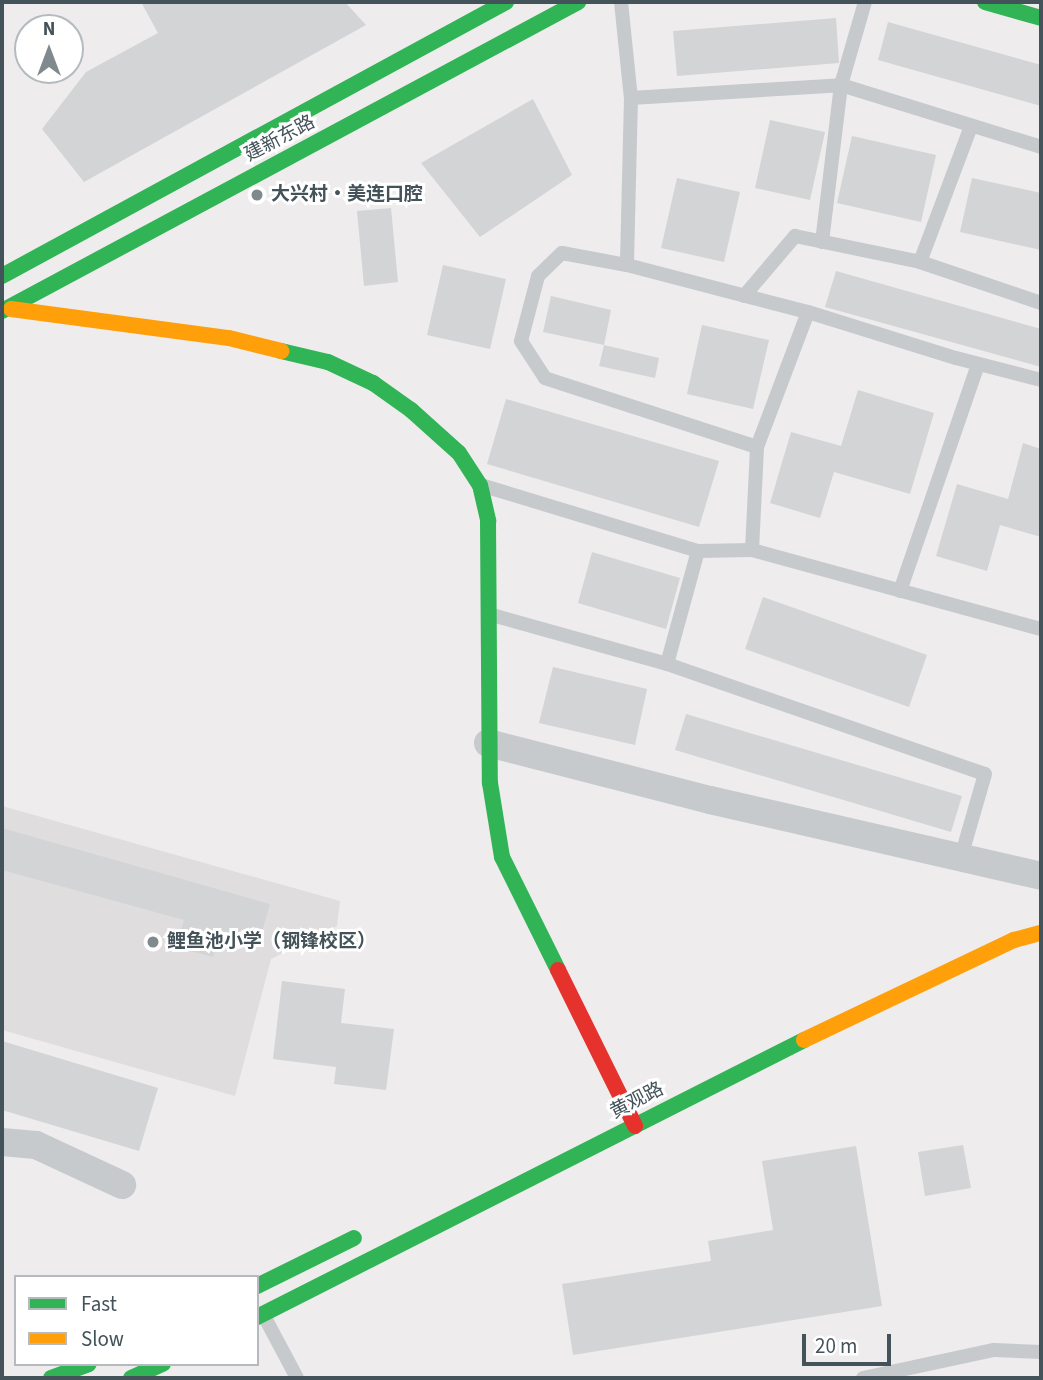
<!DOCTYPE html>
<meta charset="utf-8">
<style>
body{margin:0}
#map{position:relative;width:1043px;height:1380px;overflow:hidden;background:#eeeced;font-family:"Source Sans 3","Noto Sans SC",sans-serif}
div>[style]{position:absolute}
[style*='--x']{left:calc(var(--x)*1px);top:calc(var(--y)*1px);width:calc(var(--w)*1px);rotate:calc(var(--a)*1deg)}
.education>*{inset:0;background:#e0dddf}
.building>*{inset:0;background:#d3d4d6}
.lane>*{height:14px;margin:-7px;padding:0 7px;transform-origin:7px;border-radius:7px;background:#c6cacc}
.street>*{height:28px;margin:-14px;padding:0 14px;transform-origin:14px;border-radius:14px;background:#c6cacc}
.fast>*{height:16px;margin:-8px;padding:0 8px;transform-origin:8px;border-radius:8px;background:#30b455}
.slow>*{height:16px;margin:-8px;padding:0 8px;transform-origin:8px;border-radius:8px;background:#ff9f0a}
.jam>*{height:16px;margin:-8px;padding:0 8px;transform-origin:8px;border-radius:8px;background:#e5322d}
.dots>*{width:19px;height:19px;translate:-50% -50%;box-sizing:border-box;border:4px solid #fff;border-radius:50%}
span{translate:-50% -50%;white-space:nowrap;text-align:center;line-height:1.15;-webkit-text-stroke:6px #fff;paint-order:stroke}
.street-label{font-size:19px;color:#445359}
.poi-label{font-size:19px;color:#445359;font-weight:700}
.left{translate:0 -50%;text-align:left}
.frame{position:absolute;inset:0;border:4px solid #445359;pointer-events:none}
.legend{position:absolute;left:14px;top:1275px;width:245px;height:91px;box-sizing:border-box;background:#fff;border:2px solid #b4babd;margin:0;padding:9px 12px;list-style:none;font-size:21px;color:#445359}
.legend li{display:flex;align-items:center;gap:14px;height:35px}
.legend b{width:35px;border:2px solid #b4babd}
.north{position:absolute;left:14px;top:14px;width:70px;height:70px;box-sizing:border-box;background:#fff;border:2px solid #b4babd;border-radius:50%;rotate:0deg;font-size:19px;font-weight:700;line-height:28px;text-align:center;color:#445359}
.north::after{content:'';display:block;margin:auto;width:24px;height:32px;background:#80898d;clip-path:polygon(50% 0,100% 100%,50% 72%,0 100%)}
.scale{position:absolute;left:802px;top:1334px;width:89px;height:32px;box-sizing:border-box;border:4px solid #445359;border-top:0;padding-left:9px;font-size:21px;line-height:24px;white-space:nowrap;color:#445359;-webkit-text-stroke:5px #fff;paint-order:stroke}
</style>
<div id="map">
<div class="education">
<i style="clip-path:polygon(2px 806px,340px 901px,337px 926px,271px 959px,235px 1096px,2px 1030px)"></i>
</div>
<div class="building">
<i style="clip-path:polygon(141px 2px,345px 2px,366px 25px,84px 182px,42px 129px,86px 72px,158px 33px)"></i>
<i style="clip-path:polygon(836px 18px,839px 63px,677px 76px,673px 31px)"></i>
<i style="clip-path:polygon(888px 22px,1041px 65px,1041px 106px,878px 60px)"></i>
<i style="clip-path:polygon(533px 99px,572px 175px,480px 237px,421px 163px)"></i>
<i style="clip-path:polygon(770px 120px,825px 132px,810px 200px,755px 188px)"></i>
<i style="clip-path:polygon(852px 136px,936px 155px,921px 222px,837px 203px)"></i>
<i style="clip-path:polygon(677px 178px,740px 192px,724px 262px,661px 248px)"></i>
<i style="clip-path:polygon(972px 178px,1041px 193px,1041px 250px,960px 232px)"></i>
<i style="clip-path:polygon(391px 208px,398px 282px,364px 286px,357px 211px)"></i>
<i style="clip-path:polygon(443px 265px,506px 279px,490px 349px,427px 335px)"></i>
<i style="clip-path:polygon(836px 271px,1041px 329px,1041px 367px,825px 307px)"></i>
<i style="clip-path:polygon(551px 296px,611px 310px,604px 345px,543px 332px)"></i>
<i style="clip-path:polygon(702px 325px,769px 340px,753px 409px,687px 394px)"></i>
<i style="clip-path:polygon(604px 345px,659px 358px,655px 378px,599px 366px)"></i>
<i style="clip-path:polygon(858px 390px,934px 413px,910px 494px,834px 472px,820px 518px,770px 503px,791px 432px,841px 446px)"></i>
<i style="clip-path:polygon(506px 399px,719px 461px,699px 527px,487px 464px)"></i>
<i style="clip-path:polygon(1023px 443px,1041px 449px,1041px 537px,1000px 525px,987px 571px,936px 556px,957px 484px,1008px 499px)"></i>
<i style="clip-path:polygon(592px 552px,680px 578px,666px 629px,578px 603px)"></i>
<i style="clip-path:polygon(763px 597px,927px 655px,909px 707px,745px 649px)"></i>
<i style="clip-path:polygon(553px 667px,647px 689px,635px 745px,539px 723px)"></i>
<i style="clip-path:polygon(686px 714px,962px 796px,951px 832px,675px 750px)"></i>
<i style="clip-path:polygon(2px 828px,270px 904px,259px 942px,221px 931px,213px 957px,176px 947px,184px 920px,2px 870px)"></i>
<i style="clip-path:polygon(282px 981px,345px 989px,341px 1023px,394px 1029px,386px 1090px,334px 1084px,336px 1067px,273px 1059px)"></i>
<i style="clip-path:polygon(2px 1041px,158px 1088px,139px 1151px,2px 1110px)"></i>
<i style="clip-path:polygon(963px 1145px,971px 1188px,925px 1196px,918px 1152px)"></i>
<i style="clip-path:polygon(856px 1146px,882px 1306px,573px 1355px,562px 1284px,711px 1261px,708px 1241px,773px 1230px,762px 1161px)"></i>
</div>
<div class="lane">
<i style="--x:621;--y:2;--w:97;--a:84.1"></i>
<i style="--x:631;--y:98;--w:167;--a:91.4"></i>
<i style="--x:631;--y:98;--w:210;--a:-3.5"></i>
<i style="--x:841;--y:85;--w:209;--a:17.2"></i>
<i style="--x:822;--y:242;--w:158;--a:-83.1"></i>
<i style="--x:841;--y:85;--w:86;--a:-73.9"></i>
<i style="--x:920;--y:262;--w:145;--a:-69.4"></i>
<i style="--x:744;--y:296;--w:79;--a:-49.6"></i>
<i style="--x:795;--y:236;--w:128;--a:11.7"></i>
<i style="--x:920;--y:262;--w:128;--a:18.7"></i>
<i style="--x:757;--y:447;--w:223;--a:-162"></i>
<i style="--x:545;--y:378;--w:44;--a:-123"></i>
<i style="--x:521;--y:341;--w:67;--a:-75.3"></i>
<i style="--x:538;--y:276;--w:33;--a:-44"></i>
<i style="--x:562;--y:253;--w:66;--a:10.5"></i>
<i style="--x:627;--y:265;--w:187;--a:14.6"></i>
<i style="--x:808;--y:312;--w:155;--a:17.3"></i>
<i style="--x:956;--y:358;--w:88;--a:14.5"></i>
<i style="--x:484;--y:486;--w:224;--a:16.9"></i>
<i style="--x:698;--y:551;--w:54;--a:-1.1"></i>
<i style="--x:752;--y:550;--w:300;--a:15.3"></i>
<i style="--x:752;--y:550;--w:103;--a:-87.2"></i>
<i style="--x:757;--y:447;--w:144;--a:-69.3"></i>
<i style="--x:900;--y:591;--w:240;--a:-71"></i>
<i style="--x:492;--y:615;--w:182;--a:15.6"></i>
<i style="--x:667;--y:664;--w:336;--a:19.1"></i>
<i style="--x:985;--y:774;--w:86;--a:106.1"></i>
<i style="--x:667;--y:664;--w:117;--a:-74.7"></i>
<i style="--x:263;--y:1314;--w:72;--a:62"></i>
<i style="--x:863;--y:1378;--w:134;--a:-12.1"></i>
<i style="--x:994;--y:1350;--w:47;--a:2.4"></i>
</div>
<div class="street">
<i style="--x:488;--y:743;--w:229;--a:14.4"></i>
<i style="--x:710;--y:800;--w:340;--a:12.9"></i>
<i style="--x:2;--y:1142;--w:34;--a:5"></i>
<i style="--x:36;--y:1145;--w:95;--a:24.9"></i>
</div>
<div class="fast">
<i style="--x:985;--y:2;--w:58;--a:15.9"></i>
<i style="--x:2;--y:276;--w:574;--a:-28.53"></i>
<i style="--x:2;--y:311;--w:654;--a:-28.21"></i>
<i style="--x:281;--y:351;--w:48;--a:13.2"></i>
<i style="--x:328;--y:362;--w:50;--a:25"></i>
<i style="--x:373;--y:383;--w:47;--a:35.4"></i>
<i style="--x:411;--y:410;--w:64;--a:41.9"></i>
<i style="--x:459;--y:453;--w:38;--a:57"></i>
<i style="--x:480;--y:485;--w:37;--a:77"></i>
<i style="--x:488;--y:521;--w:262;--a:89.6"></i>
<i style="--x:490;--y:783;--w:75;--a:80.8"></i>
<i style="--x:502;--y:857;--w:126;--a:63.6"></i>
<i style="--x:257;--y:1286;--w:108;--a:-26.3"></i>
<i style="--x:257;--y:1317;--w:613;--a:-26.86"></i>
<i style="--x:51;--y:1378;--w:40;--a:-20.2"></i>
<i style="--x:131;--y:1378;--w:35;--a:-24"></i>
</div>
<div class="slow">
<i style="--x:11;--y:309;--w:220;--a:7.6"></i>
<i style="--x:229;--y:338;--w:54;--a:14"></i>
<i style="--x:804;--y:1040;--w:233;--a:-25.5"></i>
<i style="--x:1014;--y:940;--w:28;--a:-15"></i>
</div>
<div class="jam">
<i style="--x:558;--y:970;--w:174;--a:63.7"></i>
</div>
<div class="dots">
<i style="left:257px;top:195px;background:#80898d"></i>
<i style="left:153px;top:942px;background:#80898d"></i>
</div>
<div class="street-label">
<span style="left:280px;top:139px;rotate:-28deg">建新东路</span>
<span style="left:637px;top:1101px;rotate:-27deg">黄观路</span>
</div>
<div class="poi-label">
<span class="left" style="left:271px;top:195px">大兴村‧美连口腔</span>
<span class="left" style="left:167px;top:942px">鲤鱼池小学（钢锋校区）</span>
</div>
<div class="frame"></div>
<ul class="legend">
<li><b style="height:9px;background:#30b455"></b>Fast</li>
<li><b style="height:9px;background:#ff9f0a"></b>Slow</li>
</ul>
<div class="north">N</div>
<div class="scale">20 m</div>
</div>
